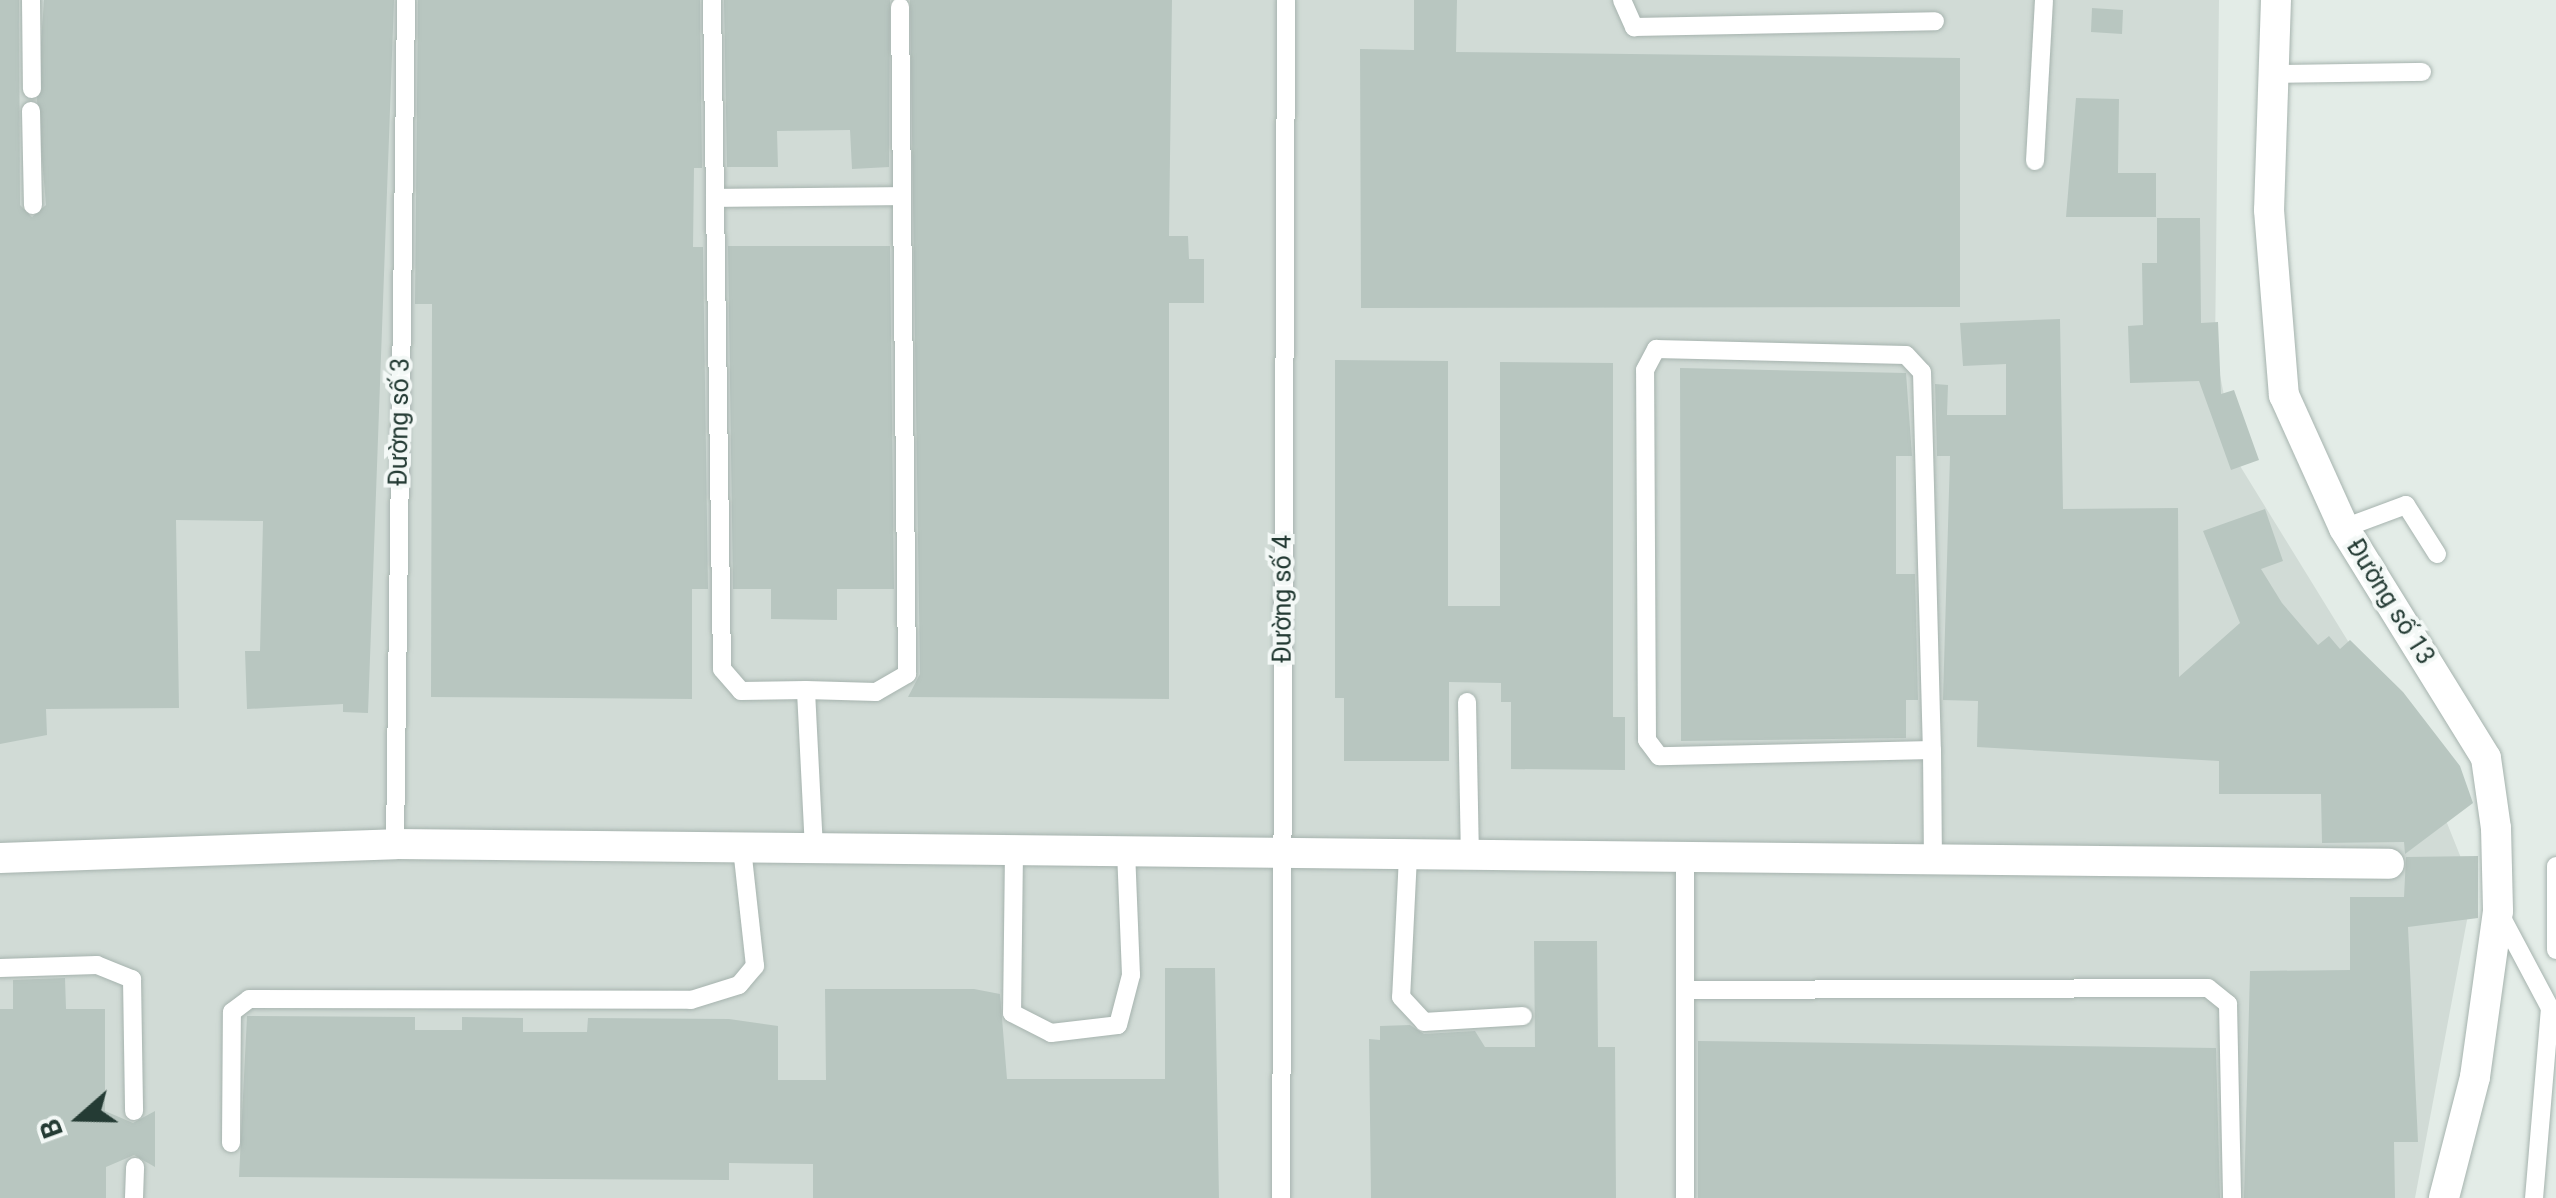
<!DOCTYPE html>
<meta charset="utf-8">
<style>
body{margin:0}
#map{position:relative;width:2556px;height:1198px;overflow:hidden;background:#e3ece7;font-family:Roboto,sans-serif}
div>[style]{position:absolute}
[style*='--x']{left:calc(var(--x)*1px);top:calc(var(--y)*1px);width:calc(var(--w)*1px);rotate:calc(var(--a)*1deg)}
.built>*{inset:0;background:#d1dbd6}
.building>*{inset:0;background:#b8c6c0}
.roads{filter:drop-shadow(0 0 2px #a6b3ae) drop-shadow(0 0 2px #a6b3ae)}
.lane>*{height:18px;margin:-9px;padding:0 9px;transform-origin:9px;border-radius:9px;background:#fff}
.street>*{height:30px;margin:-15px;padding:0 15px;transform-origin:15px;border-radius:15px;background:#fff}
.secondary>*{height:30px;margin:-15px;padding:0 15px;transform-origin:15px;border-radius:15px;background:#fff}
span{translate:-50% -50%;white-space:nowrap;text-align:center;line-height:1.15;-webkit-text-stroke:8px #f3f8f6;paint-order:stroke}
.street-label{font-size:25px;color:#243b34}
.north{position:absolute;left:30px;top:1068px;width:100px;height:100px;-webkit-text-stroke:8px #f3f8f6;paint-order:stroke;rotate:250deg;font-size:28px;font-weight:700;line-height:40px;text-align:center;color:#243b34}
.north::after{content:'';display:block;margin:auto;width:35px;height:45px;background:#243b34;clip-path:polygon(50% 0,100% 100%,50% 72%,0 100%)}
</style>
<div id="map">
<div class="built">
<i style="clip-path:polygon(0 0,2219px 0,2215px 350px,2237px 461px,2423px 763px,2473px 888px,2415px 1198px,0 1198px)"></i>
</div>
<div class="building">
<i style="clip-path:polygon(0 0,19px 0,20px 205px,32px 217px,46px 205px,37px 100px,44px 0,394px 0,368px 713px,343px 712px,343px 704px,247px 709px,245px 651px,260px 651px,263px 521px,176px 520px,179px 708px,46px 709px,47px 735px,0 744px)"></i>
<i style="clip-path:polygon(418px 0,700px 0,702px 168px,694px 168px,693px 247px,703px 247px,708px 589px,692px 589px,692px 699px,431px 697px,432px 304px,415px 304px)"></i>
<i style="clip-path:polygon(724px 0,890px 0,889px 167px,852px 169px,850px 130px,777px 131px,778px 167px,727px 167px)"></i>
<i style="clip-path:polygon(910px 0,1172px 0,1169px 236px,1188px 236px,1189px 259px,1204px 259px,1204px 303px,1169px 303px,1169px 699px,908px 697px,920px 674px)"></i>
<i style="clip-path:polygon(1414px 0,1457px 0,1456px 52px,1960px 58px,1960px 307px,1361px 308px,1360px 49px,1414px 50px)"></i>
<i style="clip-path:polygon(2092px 8px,2123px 10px,2122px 34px,2091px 32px)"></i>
<i style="clip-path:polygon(2076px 98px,2119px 99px,2118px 173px,2156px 173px,2156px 217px,2066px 217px)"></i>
<i style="clip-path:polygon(2157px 218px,2200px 218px,2201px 323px,2218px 322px,2221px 394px,2234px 390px,2259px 460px,2231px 470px,2199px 381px,2130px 383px,2128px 326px,2143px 325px,2142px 263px,2157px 263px)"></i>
<i style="clip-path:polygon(728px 246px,890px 246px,894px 589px,837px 589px,837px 620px,771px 619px,771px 589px,733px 589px)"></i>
<i style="clip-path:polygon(2060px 319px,2063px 509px,2178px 508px,2179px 677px,2240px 623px,2203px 531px,2265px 509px,2283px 561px,2261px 569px,2282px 603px,2318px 645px,2329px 636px,2340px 649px,2350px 640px,2403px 692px,2460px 766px,2473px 803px,2405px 854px,2404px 842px,2322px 843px,2321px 794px,2219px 794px,2219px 761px,1977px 747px,1978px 701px,1943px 700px,1950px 456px,1937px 456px,1935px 384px,1948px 385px,1947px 415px,2006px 415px,2006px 364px,1963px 366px,1960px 323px)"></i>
<i style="clip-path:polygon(1335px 360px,1448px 361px,1448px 606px,1500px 606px,1500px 362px,1613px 363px,1613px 717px,1625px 717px,1625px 770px,1511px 769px,1511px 702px,1501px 702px,1501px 683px,1449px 682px,1449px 761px,1344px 761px,1344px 698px,1335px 698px)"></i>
<i style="clip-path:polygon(1680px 368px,1906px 373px,1912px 456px,1896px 456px,1896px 574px,1915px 574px,1918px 700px,1906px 700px,1906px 738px,1681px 741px)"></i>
<i style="clip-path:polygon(2478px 856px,2478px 918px,2408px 927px,2418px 1142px,2394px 1142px,2395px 1198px,2244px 1198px,2250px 971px,2350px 970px,2350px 897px,2404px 897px,2406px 857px)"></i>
<i style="clip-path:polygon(1534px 941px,1597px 941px,1598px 1047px,1615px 1047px,1616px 1198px,1371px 1198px,1369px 1039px,1380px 1040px,1380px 1026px,1410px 1025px,1424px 1034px,1475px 1031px,1485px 1047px,1535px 1047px)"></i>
<i style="clip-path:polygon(1165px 968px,1215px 968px,1219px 1198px,813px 1198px,813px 1164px,729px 1163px,729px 1180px,239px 1177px,247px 1016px,415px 1017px,415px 1030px,462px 1030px,462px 1017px,523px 1018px,523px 1032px,587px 1032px,588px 1018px,729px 1019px,778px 1026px,778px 1080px,826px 1080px,825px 989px,974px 989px,1000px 994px,1007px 1079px,1165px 1079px)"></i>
<i style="clip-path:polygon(65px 978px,66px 1009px,105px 1009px,105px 1111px,133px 1123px,155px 1111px,155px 1167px,134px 1155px,106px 1167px,106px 1198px,0 1198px,0 1009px,13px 1009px,13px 980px)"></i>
<i style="clip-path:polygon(1698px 1041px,2216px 1048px,2220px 1198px,1698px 1198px)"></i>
</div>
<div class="roads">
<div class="lane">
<i style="--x:31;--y:0;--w:89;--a:89.4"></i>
<i style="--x:712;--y:0;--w:669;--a:89.14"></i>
<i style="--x:722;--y:669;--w:29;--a:49"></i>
<i style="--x:741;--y:691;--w:65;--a:-0.9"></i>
<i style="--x:1622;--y:0;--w:30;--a:66"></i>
<i style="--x:1634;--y:27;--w:301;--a:-1.1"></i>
<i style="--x:2275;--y:74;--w:147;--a:-0.8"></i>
<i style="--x:31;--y:111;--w:94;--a:88.8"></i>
<i style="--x:2035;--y:161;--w:161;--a:-86.8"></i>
<i style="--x:715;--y:198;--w:187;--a:-0.6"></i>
<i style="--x:2344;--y:528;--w:66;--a:-20.4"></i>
<i style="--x:2406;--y:505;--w:58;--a:57.7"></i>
<i style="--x:1467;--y:702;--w:152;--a:88.9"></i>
<i style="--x:1932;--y:750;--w:273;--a:178.7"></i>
<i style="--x:1659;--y:756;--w:20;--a:-127"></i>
<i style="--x:1647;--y:740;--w:370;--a:-90.3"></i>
<i style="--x:1645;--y:370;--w:24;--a:-62"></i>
<i style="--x:1656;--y:349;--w:250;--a:1.4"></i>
<i style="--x:1906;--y:355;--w:23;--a:47"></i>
<i style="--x:1922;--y:372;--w:378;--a:88.5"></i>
<i style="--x:1932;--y:750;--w:111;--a:89.5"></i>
<i style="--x:395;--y:844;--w:844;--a:-89.25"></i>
<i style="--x:814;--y:849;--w:159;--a:-92.9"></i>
<i style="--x:806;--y:690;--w:70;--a:1.6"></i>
<i style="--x:876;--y:692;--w:36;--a:-30"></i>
<i style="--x:907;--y:674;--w:667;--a:-90.6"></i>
<i style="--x:1014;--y:852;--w:161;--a:90.7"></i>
<i style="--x:1012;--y:1013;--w:44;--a:27.1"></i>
<i style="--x:1051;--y:1033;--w:67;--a:-6.8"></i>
<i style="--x:1118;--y:1025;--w:52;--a:-75.4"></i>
<i style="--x:1131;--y:975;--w:122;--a:-92.3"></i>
<i style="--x:1685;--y:853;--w:345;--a:90"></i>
<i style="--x:1408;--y:856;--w:141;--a:92.8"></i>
<i style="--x:1401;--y:997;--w:34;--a:47"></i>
<i style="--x:1424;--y:1022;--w:99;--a:-3.5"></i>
<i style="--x:2556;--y:866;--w:84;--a:90"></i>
<i style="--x:2501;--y:916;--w:104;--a:62"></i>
<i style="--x:2550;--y:1008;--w:191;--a:94.8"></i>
<i style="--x:0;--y:968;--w:97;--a:-1.8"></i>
<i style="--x:97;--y:965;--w:38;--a:22"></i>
<i style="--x:132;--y:979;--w:132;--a:89.1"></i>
<i style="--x:1686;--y:990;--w:522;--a:-0.22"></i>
<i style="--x:2208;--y:988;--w:26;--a:39"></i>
<i style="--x:2228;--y:1004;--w:194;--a:88.8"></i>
<i style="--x:231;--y:1143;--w:131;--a:-89.6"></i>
<i style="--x:232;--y:1012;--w:21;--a:-37"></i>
<i style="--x:249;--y:999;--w:442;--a:0.1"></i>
<i style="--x:691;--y:1000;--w:50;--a:-17.4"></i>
<i style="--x:739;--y:985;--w:25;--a:-50"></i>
<i style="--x:755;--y:966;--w:119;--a:-96.3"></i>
<i style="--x:134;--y:1198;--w:31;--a:-88"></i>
<i style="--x:1281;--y:1198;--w:1198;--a:-89.76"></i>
</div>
<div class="street">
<i style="--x:0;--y:858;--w:395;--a:-2"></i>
<i style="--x:395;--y:844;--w:1994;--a:0.57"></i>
</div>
<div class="secondary">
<i style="--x:2276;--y:0;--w:210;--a:91.9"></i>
<i style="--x:2269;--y:210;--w:186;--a:85.4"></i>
<i style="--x:2284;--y:395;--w:146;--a:65.7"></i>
<i style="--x:2344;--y:528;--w:270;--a:58.3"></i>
<i style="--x:2486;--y:758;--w:71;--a:81.9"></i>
<i style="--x:2496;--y:828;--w:83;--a:88.6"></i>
<i style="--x:2498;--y:911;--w:168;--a:97.9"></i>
<i style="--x:2475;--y:1077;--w:125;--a:104.4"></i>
</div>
</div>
<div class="street-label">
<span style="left:400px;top:422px;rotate:-89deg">Đường số 3</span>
<span style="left:1283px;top:599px;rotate:-90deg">Đường số 4</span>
<span style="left:2390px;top:602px;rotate:58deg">Đường số 13</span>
</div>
<div class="north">B</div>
</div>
